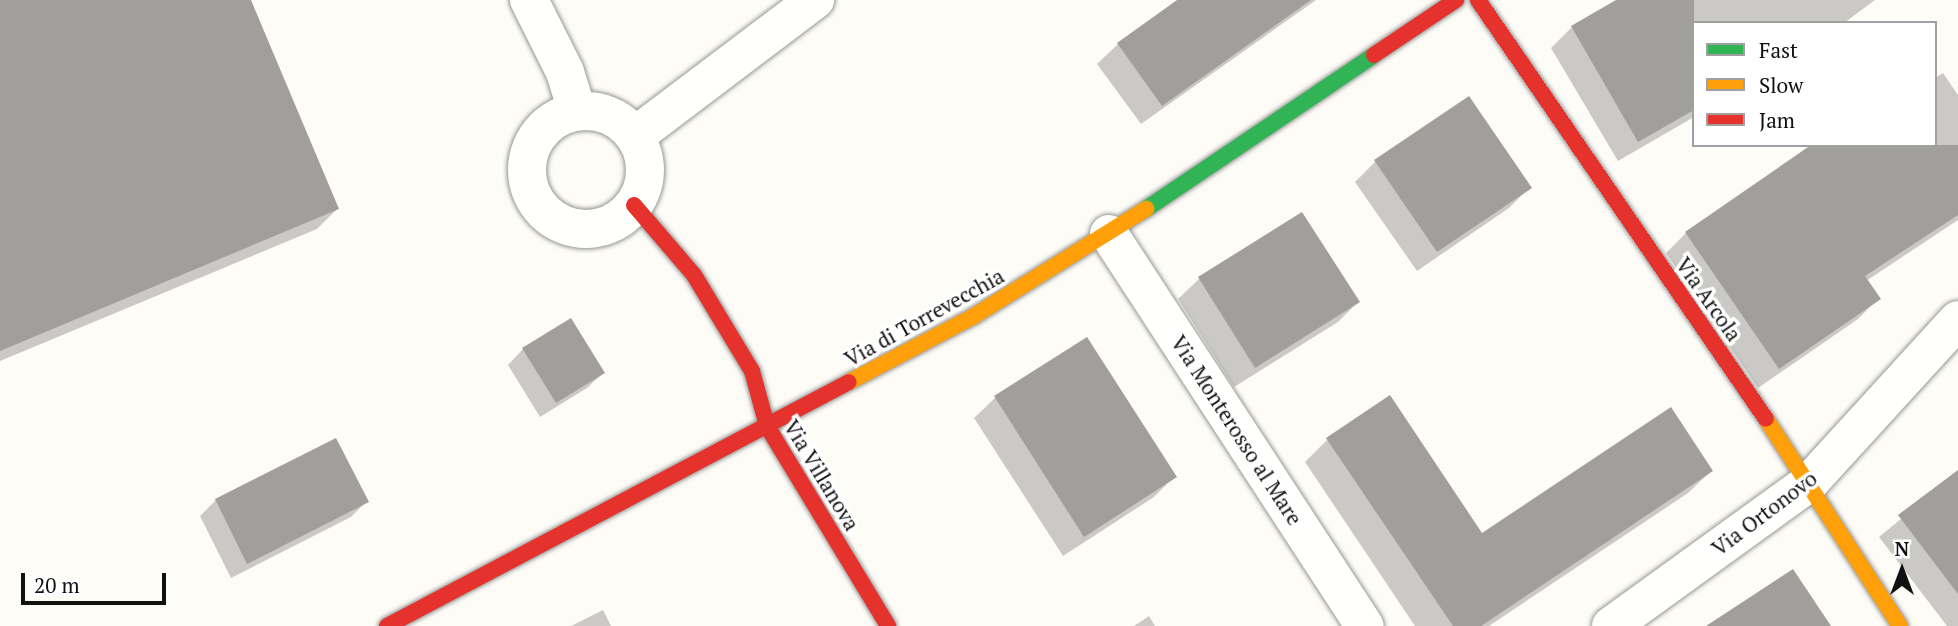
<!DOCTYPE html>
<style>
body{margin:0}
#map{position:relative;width:1958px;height:626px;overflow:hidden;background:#fdfcf7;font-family:"PT Serif",serif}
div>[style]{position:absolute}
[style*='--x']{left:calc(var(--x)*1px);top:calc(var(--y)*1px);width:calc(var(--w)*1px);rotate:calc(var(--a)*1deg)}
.shadow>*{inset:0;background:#0003}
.building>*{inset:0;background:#a19f9c}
.roads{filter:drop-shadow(0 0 2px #979795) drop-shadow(0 0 2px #979795)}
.street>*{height:38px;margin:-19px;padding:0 19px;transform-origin:19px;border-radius:19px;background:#fffffe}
.street>.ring{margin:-19px;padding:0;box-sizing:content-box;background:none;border:38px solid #fffffe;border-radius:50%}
.fast>*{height:16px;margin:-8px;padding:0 8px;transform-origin:8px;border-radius:8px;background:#30b455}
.slow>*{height:16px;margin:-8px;padding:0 8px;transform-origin:8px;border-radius:8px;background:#ff9f0a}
.jam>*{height:16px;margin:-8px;padding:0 8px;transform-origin:8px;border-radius:8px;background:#e5322d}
span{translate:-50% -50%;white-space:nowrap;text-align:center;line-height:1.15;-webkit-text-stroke:7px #fff;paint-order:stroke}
.street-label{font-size:21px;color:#111}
.legend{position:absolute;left:1692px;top:21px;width:245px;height:126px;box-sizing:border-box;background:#fff;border:2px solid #a0a0a0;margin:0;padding:9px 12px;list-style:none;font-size:21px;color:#111}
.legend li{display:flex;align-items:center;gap:14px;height:35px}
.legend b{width:35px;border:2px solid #a0a0a0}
.north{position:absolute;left:1867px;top:535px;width:70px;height:70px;-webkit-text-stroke:5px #fff;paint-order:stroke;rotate:0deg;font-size:19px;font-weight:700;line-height:28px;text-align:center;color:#111}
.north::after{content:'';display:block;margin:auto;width:24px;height:32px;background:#111;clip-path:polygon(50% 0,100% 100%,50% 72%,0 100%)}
.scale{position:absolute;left:21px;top:573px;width:145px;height:32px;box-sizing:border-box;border:4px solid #111;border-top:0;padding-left:9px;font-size:21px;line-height:24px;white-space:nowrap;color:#111;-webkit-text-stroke:5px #fff;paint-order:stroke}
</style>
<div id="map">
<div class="shadow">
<i style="clip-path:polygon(0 0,249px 0,337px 209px,317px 229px,0 361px)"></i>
<i style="clip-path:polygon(1180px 0,1316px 0,1141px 124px,1097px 64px,1118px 44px)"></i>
<i style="clip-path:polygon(1619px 0,1875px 0,1844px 23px,1694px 23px,1694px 117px,1618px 161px,1551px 48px,1572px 27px)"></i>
<i style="clip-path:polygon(1943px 73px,1958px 95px,1958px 220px,1866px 281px,1878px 299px,1858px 319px,1758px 388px,1666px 253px,1686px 233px,1935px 145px,1935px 78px)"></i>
<i style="clip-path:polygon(1376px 161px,1529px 188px,1509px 208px,1417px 271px,1355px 182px)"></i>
<i style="clip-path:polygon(1302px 214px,1358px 302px,1338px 322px,1234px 387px,1178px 299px,1199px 279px)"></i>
<i style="clip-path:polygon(1086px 339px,1174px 477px,1154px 497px,1063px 556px,974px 418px,995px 398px)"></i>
<i style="clip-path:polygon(523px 349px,603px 373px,587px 388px,540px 417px,508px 365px)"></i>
<i style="clip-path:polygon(1328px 439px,1482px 535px,1711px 471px,1688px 493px,1489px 626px,1415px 626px,1305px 462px)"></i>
<i style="clip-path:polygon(1958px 472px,1958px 626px,1947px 626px,1879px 537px)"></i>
<i style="clip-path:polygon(216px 500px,366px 502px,351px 517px,231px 578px,200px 516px)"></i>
<i style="clip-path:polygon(603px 610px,611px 626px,571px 626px)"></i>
<i style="clip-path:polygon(1149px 616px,1155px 626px,1134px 626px)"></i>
</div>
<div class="building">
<i style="clip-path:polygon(0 0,251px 0,339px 209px,0 351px)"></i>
<i style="clip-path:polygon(1177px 0,1311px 0,1162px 106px,1117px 43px)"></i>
<i style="clip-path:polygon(1616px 0,1694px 0,1694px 110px,1638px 142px,1571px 26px)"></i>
<i style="clip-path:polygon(1469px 96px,1532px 188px,1437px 252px,1374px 160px)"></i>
<i style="clip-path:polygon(1811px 145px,1958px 145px,1958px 215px,1865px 276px,1881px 299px,1779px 369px,1685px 232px)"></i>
<i style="clip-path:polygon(1302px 212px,1360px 302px,1255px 368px,1198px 277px)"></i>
<i style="clip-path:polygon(571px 318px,605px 373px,556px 403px,522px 348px)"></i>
<i style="clip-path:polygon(1087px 337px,1177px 477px,1084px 537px,994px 396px)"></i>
<i style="clip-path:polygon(1390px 395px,1482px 533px,1671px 407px,1713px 471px,1481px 626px,1453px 626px,1326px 438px)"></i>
<i style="clip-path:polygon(336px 438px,369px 502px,247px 564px,215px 499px)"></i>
<i style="clip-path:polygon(1958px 470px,1958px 594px,1898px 515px)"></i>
<i style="clip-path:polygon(1793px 569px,1831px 626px,1706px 626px)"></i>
</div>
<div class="roads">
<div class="street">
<i style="--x:529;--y:0;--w:80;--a:63.4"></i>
<i style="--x:565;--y:72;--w:41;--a:72.9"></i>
<i class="ring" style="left:527px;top:111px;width:80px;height:80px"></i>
<i style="--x:635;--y:136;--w:226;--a:-37.1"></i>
<i style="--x:1109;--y:234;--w:468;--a:56.9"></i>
<i style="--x:1611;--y:626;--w:246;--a:-35.9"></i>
<i style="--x:1810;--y:482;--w:219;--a:-47.6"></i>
</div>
<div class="fast">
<i style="--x:1146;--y:209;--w:275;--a:-34"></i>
</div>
<div class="slow">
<i style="--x:849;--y:382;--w:141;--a:-27.8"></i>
<i style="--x:974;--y:316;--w:203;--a:-31.9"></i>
<i style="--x:1766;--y:419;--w:247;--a:57.1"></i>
</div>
<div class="jam">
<i style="--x:1478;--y:0;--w:508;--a:55.5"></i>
<i style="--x:1374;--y:55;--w:99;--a:-33.9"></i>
<i style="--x:634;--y:205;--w:92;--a:49.4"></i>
<i style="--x:694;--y:275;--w:112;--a:58.9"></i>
<i style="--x:752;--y:371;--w:57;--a:74.7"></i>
<i style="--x:767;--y:426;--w:234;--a:58.8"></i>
<i style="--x:387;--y:626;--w:522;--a:-27.84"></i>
</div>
</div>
<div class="street-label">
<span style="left:1709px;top:299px;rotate:55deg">Via Arcola</span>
<span style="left:924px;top:317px;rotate:-29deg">Via di Torrevecchia</span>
<span style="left:1237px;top:430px;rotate:57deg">Via Monterosso al Mare</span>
<span style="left:822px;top:475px;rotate:59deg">Via Villanova</span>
<span style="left:1764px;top:513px;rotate:-37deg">Via Ortonovo</span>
</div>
<ul class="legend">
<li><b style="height:9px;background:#30b455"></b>Fast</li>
<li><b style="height:9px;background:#ff9f0a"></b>Slow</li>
<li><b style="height:9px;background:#e5322d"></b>Jam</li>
</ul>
<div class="north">N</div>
<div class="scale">20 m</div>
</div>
